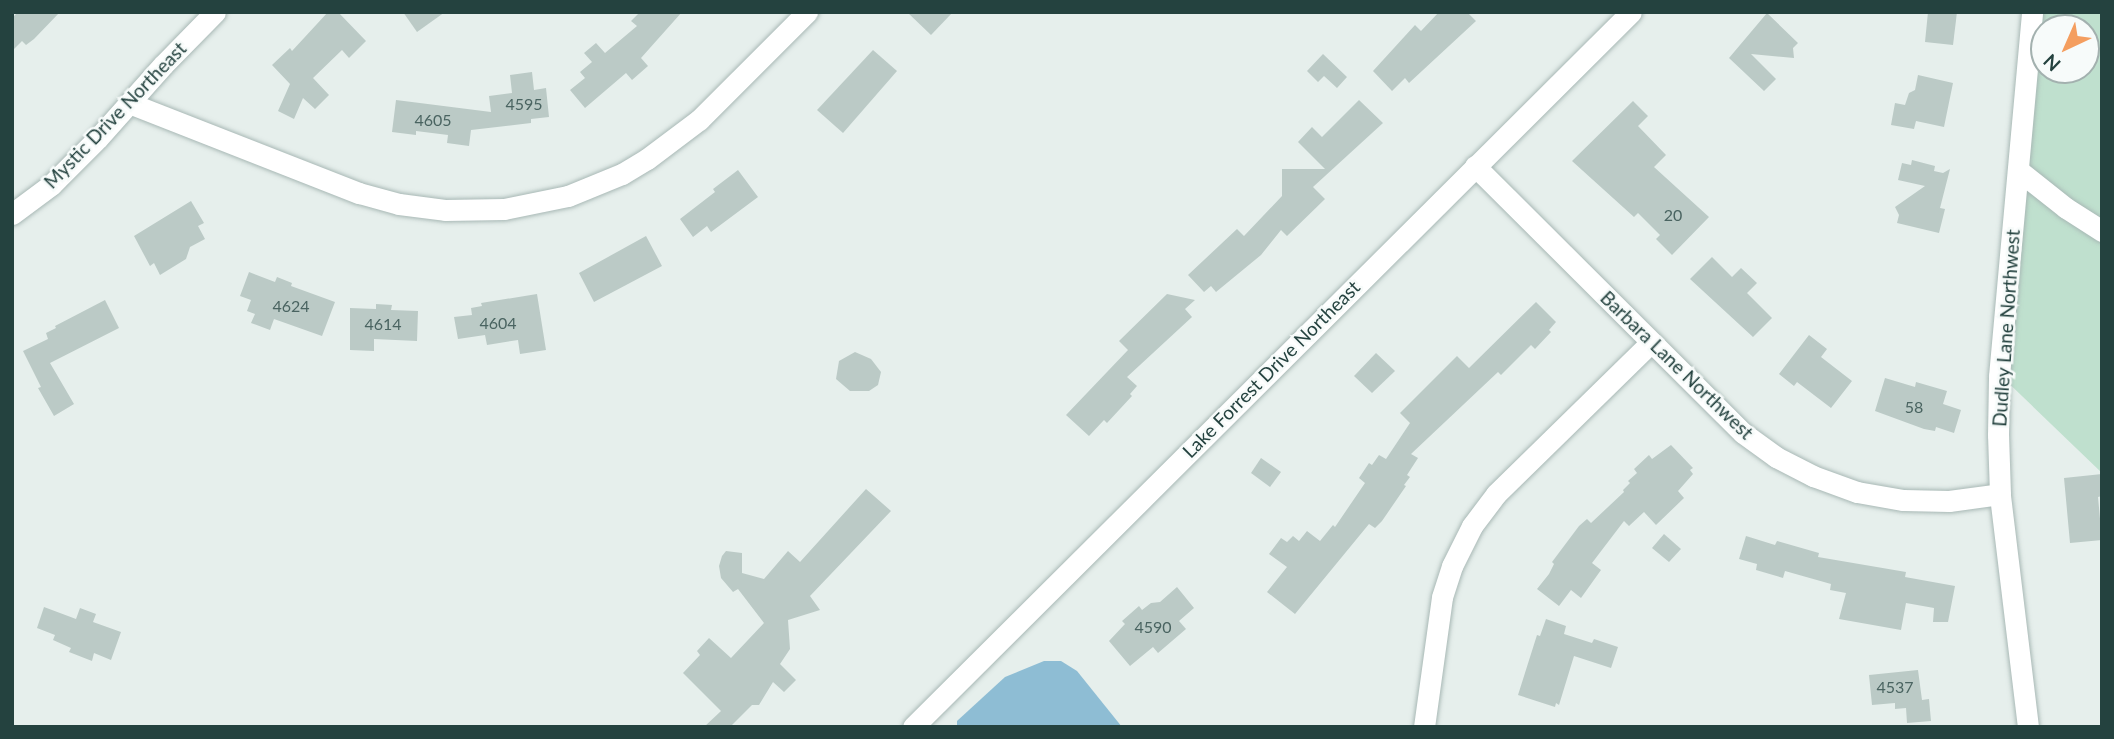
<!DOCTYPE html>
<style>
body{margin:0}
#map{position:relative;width:2114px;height:739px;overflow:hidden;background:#e6efec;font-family:Lato,sans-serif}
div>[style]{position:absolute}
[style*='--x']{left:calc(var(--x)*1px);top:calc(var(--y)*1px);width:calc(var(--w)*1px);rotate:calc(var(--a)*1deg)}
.green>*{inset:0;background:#bfe0ce}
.water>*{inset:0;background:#8ebdd4}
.building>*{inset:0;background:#bbcac6}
.roads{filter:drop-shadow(0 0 2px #a8b8b5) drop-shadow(0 0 2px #a8b8b5)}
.minor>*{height:21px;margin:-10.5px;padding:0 10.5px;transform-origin:10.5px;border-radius:10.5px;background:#fff}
span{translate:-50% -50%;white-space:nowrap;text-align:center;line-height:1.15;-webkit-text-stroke:5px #f7fbfa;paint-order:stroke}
.number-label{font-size:16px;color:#4a6461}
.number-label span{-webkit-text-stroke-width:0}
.street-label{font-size:19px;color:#24423f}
.frame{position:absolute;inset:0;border:14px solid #24423f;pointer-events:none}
.north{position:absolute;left:2030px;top:14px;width:70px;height:70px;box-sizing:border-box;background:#f7fbfa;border:2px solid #a3b1af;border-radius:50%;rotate:224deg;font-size:19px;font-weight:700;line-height:28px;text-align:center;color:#24423f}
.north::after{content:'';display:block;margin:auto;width:24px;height:32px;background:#f49e5f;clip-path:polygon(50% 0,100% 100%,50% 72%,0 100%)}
</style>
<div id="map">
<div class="green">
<i style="clip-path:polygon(evenodd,2039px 12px,2102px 12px,2102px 473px,1998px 373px,2039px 12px,2044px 28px,2086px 28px,2086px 70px,2044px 70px,2044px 28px)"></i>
</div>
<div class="water">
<i style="clip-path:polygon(1044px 661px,1061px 661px,1077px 671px,1122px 727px,957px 727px,957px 721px,1005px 677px)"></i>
</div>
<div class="building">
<i style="clip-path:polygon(18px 12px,60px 12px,34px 39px,26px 45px,22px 41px,12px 51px,12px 18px)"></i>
<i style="clip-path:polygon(328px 12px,338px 12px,366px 41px,349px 58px,342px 50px,313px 78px,329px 95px,315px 109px,303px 98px,294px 119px,278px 111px,290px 84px,272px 65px,290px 48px,292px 51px)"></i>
<i style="clip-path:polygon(403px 12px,445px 12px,417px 32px)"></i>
<i style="clip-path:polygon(640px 12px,682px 12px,641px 58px,648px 66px,632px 80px,626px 73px,585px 108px,570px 90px,585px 78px,580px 72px,592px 62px,584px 53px,596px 43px,605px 53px,637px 26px,631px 21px)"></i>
<i style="clip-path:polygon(907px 12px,953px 12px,931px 35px)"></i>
<i style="clip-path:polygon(1439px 12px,1467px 12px,1476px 21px,1409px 83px,1405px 78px,1392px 91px,1373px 71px,1415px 25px,1421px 31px)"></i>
<i style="clip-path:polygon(1928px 12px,1957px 12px,1953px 45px,1925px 42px)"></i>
<i style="clip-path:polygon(1767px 13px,1798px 43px,1793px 48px,1794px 58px,1751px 54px,1776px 79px,1764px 91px,1729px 58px)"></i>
<i style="clip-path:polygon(873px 50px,897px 71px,843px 133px,817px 110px)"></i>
<i style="clip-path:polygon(1323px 54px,1347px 77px,1337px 88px,1324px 76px,1318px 82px,1307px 71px)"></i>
<i style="clip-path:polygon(532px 72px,534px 90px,546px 88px,549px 117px,531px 119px,531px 123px,471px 130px,469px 146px,447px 143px,448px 135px,416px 131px,416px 135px,392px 132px,396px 100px,491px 112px,489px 96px,512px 93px,510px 75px)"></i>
<i style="clip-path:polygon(1918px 75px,1953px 83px,1944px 127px,1916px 121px,1914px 129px,1891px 125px,1895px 103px,1905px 105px,1909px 93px,1915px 90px)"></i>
<i style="clip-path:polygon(1359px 100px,1383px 123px,1313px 187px,1325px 199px,1287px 236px,1281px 230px,1261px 255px,1216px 292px,1211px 286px,1204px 292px,1188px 275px,1237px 229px,1244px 236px,1282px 196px,1282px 169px,1325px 169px,1298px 142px,1312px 127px,1322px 137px)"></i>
<i style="clip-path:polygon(1633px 101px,1648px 116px,1638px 126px,1666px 155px,1654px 167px,1709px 217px,1672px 255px,1656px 239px,1660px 235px,1638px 213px,1634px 217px,1572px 161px)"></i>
<i style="clip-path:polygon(1912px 160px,1935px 166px,1934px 171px,1943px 173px,1950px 169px,1940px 208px,1945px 209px,1939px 233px,1897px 223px,1899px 215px,1895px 207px,1925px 186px,1898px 180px,1902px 163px,1911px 165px)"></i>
<i style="clip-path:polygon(738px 170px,758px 197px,711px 232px,707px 226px,693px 237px,680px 219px,715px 192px,713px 189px)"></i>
<i style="clip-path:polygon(191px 201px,204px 223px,198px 226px,205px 239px,190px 247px,186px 259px,160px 275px,154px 263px,150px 266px,134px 236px)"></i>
<i style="clip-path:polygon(646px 236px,662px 266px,594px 302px,579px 273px)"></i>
<i style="clip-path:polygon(1712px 257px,1732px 277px,1741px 268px,1757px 283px,1747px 293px,1772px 318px,1753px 337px,1690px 279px)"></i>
<i style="clip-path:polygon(249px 272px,275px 282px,277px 277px,292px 283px,291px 286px,335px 302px,322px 336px,274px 319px,270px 330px,251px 323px,255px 314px,247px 311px,251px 300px,240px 296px)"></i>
<i style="clip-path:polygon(537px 294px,546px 350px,520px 354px,518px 340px,487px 345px,485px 335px,458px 339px,454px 317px,472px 315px,471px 308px,482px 306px,481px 303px)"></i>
<i style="clip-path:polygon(1167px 294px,1195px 300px,1185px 309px,1192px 317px,1127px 377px,1137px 386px,1130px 394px,1132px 396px,1107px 423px,1104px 420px,1089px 436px,1066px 415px,1128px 350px,1119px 341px)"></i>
<i style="clip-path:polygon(105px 300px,119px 328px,50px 363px,74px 404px,54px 416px,38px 388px,41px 387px,23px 351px,48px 339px,46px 333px,56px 328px,55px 326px)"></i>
<i style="clip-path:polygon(1536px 302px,1556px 322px,1549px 330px,1551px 332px,1535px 349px,1531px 345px,1501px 375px,1498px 372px,1411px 454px,1418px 458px,1407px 475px,1410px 477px,1404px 485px,1406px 486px,1382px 521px,1375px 528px,1369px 524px,1295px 614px,1267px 592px,1287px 567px,1269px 554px,1281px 538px,1287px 542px,1293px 536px,1299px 541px,1307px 531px,1320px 541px,1333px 525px,1335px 527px,1365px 483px,1359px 478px,1369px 463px,1372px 465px,1379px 455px,1386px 459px,1410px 423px,1400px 413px,1457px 356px,1469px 368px)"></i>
<i style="clip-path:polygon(376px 304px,392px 305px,391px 310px,418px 311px,417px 341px,374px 339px,374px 351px,350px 350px,350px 308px,376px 309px)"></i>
<i style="clip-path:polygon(1809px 335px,1827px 349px,1821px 357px,1852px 381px,1831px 408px,1797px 382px,1794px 386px,1779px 374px)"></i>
<i style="clip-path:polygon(855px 352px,871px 359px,881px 372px,878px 385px,869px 391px,850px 391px,836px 379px,839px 361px)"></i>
<i style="clip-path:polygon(1376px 353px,1395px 371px,1372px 393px,1354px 376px)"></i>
<i style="clip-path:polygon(1885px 378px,1915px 387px,1916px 382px,1947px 391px,1943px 404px,1961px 410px,1954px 433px,1936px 427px,1935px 431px,1924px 429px,1875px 411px)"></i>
<i style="clip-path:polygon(1671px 445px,1693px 468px,1690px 470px,1693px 474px,1678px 491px,1684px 498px,1656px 525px,1644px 512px,1629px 526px,1624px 521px,1592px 563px,1601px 570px,1581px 598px,1571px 590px,1559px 606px,1537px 589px,1549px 574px,1554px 564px,1552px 562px,1579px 526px,1587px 519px,1591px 523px,1624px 492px,1623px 490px,1630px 483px,1628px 481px,1637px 473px,1634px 469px,1649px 455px,1652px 459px)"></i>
<i style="clip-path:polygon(1261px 458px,1281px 472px,1270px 487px,1251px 473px)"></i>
<i style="clip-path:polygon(2102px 474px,2102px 496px,2098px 497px,2102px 540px,2070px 543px,2064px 478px)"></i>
<i style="clip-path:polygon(866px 489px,891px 511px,810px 596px,820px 610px,788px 620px,790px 649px,780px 664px,796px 680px,784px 692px,773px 682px,759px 705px,752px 705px,730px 727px,704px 727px,721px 711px,683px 673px,700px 655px,697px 651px,709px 638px,731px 658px,764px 623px,738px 589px,733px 592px,721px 578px,719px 566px,722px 556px,726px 551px,742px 553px,742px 573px,764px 579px,788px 551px,800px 562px)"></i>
<i style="clip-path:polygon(1664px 534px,1681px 549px,1669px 562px,1652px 548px)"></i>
<i style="clip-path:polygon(1746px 536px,1775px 545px,1777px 541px,1819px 553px,1818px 557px,1906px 572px,1905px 577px,1955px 586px,1948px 622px,1933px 622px,1934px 608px,1906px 603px,1901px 630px,1839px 619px,1846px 593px,1830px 590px,1831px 584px,1785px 571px,1783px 578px,1756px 570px,1757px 564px,1739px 559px)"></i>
<i style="clip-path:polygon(1177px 587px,1194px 608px,1179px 621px,1186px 629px,1158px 653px,1153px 647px,1130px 666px,1109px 641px,1125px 624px,1122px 621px,1139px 606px,1142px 610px,1151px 603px,1160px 602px)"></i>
<i style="clip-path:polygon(44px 607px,76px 619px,80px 608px,96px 614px,93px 622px,121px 632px,111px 660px,94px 653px,92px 661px,69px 652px,71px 648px,53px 640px,55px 635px,37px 628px)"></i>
<i style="clip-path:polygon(1546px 619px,1566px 626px,1564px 634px,1592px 643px,1594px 639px,1618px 647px,1611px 668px,1574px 656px,1559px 705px,1556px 703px,1555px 707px,1518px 695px,1537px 635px,1540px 636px)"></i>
<i style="clip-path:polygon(1918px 670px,1922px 700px,1929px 699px,1931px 721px,1907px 723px,1906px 708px,1895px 709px,1895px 703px,1872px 705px,1869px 675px)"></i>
</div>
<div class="roads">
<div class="minor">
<i style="--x:129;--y:103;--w:247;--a:21.4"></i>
<i style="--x:359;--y:193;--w:41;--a:15.4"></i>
<i style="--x:399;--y:204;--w:46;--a:7.4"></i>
<i style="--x:445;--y:210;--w:59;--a:-1"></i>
<i style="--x:504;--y:209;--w:65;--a:-11.5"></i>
<i style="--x:568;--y:196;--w:58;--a:-22.2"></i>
<i style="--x:622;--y:174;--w:29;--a:-31"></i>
<i style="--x:647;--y:159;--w:65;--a:-36.9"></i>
<i style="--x:699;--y:120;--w:153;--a:-45"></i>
<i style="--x:1475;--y:166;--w:378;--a:44.9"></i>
<i style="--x:1743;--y:433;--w:41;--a:36"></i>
<i style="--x:1776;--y:457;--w:42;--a:27.2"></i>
<i style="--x:1813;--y:476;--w:47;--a:20"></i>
<i style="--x:1857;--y:492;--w:47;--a:9.9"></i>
<i style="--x:1903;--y:500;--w:46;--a:1.2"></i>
<i style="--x:1949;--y:501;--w:51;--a:-7.8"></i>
<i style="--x:2018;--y:170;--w:61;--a:38.4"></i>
<i style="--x:2066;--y:208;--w:43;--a:32.6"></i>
<i style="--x:12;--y:214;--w:49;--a:-36.6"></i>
<i style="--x:51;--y:185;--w:66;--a:-45"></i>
<i style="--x:98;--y:138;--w:98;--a:-48.3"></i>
<i style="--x:163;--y:65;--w:74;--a:-45.5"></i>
<i style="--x:913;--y:727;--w:1013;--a:-44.88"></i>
<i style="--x:1424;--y:727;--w:131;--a:-82.1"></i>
<i style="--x:1442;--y:597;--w:33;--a:-72"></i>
<i style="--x:1452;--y:566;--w:45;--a:-63.4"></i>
<i style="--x:1472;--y:526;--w:40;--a:-53"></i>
<i style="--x:1496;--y:494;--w:217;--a:-44.4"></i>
<i style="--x:2028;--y:727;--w:235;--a:-96.9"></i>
<i style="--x:2000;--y:494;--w:59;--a:-91.9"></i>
<i style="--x:1998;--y:435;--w:59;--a:-89"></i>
<i style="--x:1999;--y:376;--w:365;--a:-84.8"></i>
</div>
</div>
<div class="number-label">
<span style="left:524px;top:104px">4595</span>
<span style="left:433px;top:120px">4605</span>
<span style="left:1673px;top:215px">20</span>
<span style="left:291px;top:306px">4624</span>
<span style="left:498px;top:323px">4604</span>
<span style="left:383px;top:324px">4614</span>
<span style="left:1914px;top:407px">58</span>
<span style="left:1153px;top:627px">4590</span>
<span style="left:1895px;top:687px">4537</span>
</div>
<div class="street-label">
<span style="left:115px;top:115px;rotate:-46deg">Mystic Drive Northeast</span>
<span style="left:2006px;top:328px;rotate:-86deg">Dudley Lane Northwest</span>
<span style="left:1677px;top:365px;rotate:44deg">Barbara Lane Northwest</span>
<span style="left:1271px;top:369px;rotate:-45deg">Lake Forrest Drive Northeast</span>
</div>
<div class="frame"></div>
<div class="north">N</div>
</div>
